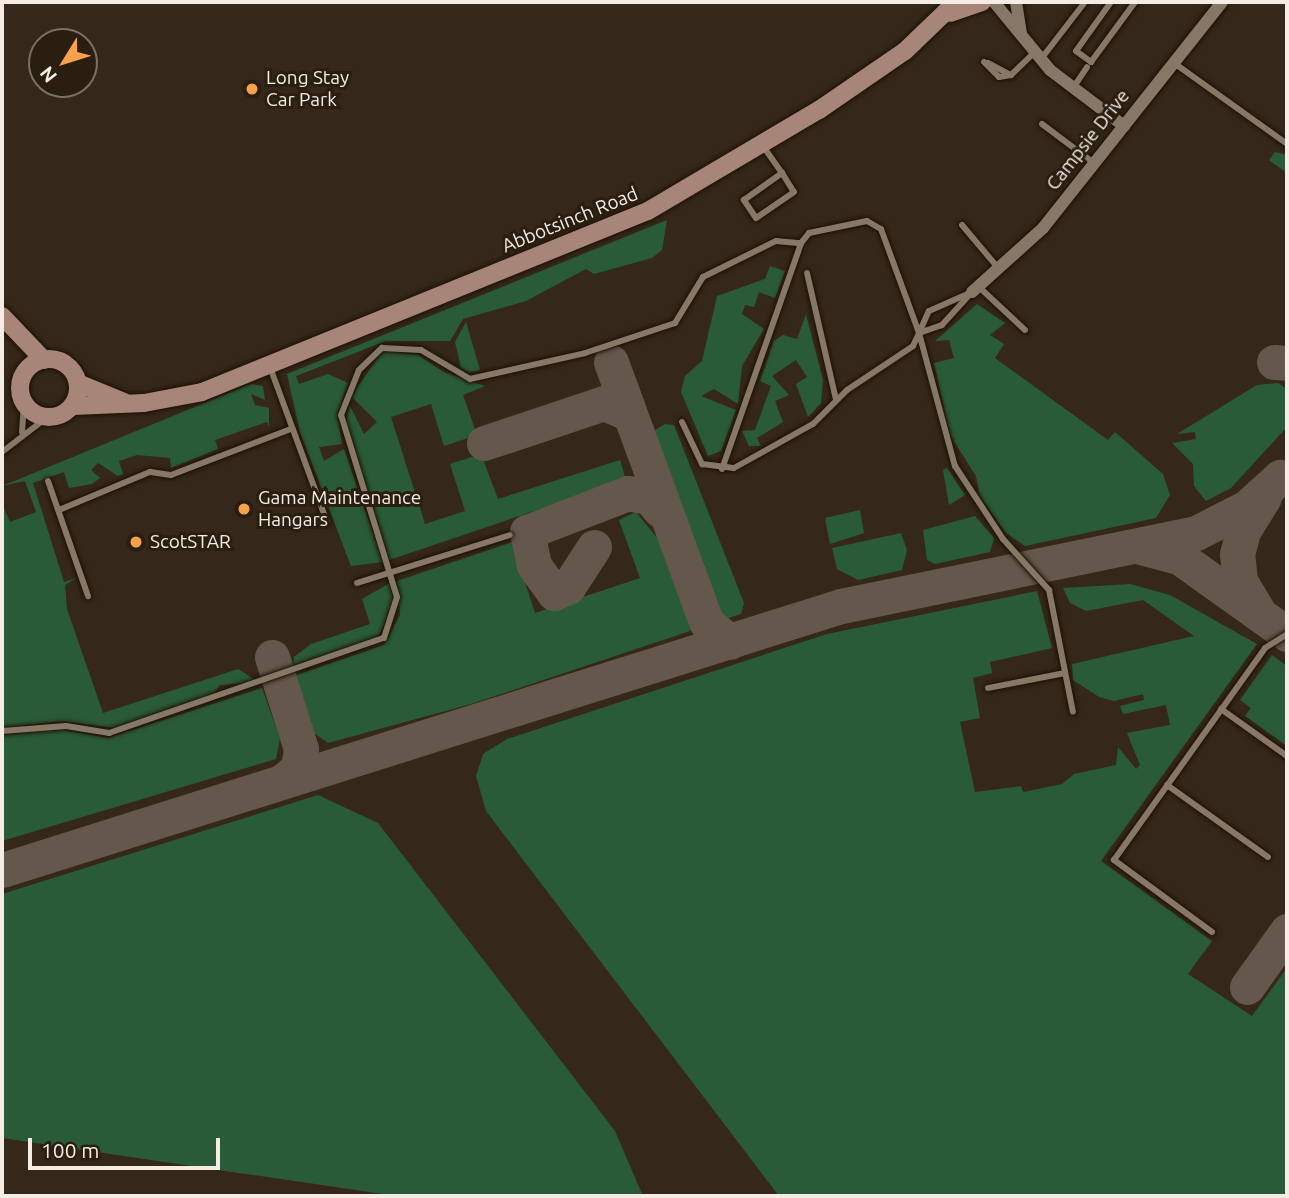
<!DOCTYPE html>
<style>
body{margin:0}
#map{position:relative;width:1289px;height:1198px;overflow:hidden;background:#35281a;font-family:Ubuntu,sans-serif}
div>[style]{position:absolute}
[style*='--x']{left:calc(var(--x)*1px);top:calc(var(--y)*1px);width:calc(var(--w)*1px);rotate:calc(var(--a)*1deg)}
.green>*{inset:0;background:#2a5b38}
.taxiway>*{height:35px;margin:-17.5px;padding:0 17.5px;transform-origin:17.5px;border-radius:17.5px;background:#64584c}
.roads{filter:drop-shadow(0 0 2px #1c1004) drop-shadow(0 0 2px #1c1004)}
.lane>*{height:6px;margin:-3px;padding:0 3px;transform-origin:3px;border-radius:3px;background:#867767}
.street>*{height:12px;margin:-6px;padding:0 6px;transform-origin:6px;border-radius:6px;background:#867767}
.secondary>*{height:18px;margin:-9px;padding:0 9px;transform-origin:9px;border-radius:9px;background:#a78579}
.secondary>.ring{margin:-9px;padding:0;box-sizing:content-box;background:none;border:18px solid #a78579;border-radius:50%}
.dots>*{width:19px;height:19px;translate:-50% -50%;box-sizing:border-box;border:4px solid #2a1e11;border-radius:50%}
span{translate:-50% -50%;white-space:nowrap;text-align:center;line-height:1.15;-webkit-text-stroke:6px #2a1e11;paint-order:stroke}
.poi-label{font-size:19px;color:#f5ede4}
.left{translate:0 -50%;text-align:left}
.street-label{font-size:19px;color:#f5ede4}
.frame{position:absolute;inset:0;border:4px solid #f5ede4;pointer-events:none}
.north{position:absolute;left:28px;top:28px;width:70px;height:70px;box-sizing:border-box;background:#2a1e11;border:2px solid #7b7165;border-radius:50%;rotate:232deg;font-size:19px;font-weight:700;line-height:28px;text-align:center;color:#f5ede4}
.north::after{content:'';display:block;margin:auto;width:24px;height:32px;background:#f7a14a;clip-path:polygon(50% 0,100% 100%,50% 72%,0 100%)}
.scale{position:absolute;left:28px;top:1138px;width:192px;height:32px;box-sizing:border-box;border:4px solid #f5ede4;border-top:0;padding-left:9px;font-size:21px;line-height:24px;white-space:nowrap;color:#f5ede4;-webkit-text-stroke:5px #2a1e11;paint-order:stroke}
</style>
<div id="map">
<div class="green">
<i style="clip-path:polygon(1275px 152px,1287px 155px,1287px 173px,1269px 160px)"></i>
<i style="clip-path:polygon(667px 220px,662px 250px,652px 258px,594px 274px,586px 269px,526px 301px,463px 319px,450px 341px,386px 341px,296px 376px,299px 384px,328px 374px,348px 383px,337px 415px,342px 444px,319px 447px,324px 461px,344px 449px,383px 562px,351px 566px,300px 432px,287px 374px)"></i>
<i style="clip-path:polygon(770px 266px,785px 271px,775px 298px,759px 292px,754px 307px,745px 305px,742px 314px,764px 329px,742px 366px,738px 404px,714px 389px,701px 396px,736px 410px,721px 451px,708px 456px,681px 392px,685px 376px,702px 361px,717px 296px,765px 279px)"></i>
<i style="clip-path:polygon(977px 304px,1005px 323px,990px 335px,1004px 344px,995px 358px,1108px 440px,1115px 432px,1163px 474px,1170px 495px,1156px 518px,1025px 546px,1006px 533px,980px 496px,976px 476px,950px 435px,934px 363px,954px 358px,949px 340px,935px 341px)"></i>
<i style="clip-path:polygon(806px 314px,823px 380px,821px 403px,808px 417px,796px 384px,807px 377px,796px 360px,772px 376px,789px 395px,775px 401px,783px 422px,757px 438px,761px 446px,749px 446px,742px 431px,755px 430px,771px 386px,760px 381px,774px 341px,783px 335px,797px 339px)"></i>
<i style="clip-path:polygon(466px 322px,480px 370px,469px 372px,461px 368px,455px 342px)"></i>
<i style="clip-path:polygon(383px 351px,418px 355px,444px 372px,485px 386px,463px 395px,477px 435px,444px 446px,431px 404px,391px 417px,425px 524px,465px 511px,450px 464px,481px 454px,498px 499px,620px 460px,626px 480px,389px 560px,346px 421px,350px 406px,364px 434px,377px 422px,351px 396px)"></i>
<i style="clip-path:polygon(1278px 383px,1287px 389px,1287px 427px,1231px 488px,1206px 501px,1194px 486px,1193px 464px,1172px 443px,1196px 439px,1195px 432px,1177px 434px,1257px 385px)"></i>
<i style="clip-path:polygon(251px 384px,263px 386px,265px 400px,251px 394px,255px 405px,269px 408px,269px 427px,267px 422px,215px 440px,218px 449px,171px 468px,170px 458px,137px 455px,119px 461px,123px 474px,118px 476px,98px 463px,91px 470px,100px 478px,92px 484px,69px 488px,64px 472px,33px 483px,64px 582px,76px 578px,65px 585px,67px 609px,103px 713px,238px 669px,259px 682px,220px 685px,213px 694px,115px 728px,61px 721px,2px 728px,2px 504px,10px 522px,36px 512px,25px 481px,2px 486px)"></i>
<i style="clip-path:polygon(665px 424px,674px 425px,744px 603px,741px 614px,725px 619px,712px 605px,643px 437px)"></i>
<i style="clip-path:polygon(947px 468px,965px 495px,949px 505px,943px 470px)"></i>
<i style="clip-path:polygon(860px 510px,864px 533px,830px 544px,825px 518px)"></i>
<i style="clip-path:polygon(636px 512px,658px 539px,687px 603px,690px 631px,471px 704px,328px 743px,314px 733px,294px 676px,384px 645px,400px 615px,397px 581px,512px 542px,535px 613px,640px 578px,619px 520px)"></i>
<i style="clip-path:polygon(975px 516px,994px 538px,990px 552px,935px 564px,927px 560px,923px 530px)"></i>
<i style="clip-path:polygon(901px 533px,907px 550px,902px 570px,858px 580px,837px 569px,832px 548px)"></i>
<i style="clip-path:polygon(390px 583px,394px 604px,377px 639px,293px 670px,294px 657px,311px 644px,370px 624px,362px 599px)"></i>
<i style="clip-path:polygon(1130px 584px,1170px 595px,1257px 644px,1101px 861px,1212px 941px,1188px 974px,1252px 1016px,1287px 968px,1287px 1196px,779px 1196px,486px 811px,476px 776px,483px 754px,507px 739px,827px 634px,1037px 591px,1052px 648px,990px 662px,992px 673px,973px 678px,980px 718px,960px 722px,975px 792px,1021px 786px,1023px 792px,1062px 784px,1074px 774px,1116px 765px,1118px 747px,1136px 769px,1140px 765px,1127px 733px,1170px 725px,1166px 705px,1123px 714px,1120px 706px,1144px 700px,1143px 694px,1114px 701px,1099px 697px,1073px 680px,1072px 664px,1194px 636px,1143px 600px,1086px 611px,1070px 603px,1063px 588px)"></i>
<i style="clip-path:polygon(1272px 655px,1287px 666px,1287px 746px,1245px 716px,1251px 708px,1240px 700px)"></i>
<i style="clip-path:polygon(262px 688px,280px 739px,276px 759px,2px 841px,2px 735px,57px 729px,108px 738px)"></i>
<i style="clip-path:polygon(318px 795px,378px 823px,615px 1131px,643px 1196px,396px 1196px,2px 1138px,2px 894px)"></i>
</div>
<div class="taxiway">
<i style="--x:611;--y:362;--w:277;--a:69.9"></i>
<i style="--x:706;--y:622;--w:31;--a:40"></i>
<i style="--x:1274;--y:362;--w:13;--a:4"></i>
<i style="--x:484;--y:443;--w:126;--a:-18.4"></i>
<i style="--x:604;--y:403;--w:25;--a:23"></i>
<i style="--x:594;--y:547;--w:48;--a:123"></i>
<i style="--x:568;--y:587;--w:15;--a:157"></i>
<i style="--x:554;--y:593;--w:34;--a:-126"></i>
<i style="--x:534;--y:565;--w:34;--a:-102"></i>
<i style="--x:527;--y:532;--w:108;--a:-21.1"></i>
<i style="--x:628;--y:493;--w:21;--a:11"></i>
<i style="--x:649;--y:497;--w:17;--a:50"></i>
<i style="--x:1141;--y:547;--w:39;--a:15"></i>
<i style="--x:1179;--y:557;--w:133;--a:35.5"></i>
<i style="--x:1258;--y:611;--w:35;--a:-121"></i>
<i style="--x:1240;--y:581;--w:27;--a:-96"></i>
<i style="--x:1237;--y:554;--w:24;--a:-75"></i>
<i style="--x:1243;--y:531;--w:39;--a:-58"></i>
<i style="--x:272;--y:657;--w:96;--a:72.5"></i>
<i style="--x:301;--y:749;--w:19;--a:99"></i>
<i style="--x:298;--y:768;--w:18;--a:139"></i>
<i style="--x:2;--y:870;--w:880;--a:-17.47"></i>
<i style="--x:841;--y:606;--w:362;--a:-11.6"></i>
<i style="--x:1196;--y:533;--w:57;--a:-27"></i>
<i style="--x:1247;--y:507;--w:45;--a:-42.3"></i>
<i style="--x:1247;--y:987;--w:69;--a:-54.5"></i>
</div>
<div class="roads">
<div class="lane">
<i style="--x:1111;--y:2;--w:60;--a:125.5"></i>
<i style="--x:1076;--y:51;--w:19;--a:36"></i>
<i style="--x:1091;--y:62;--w:74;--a:-53.7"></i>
<i style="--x:1041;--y:59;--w:72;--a:-52.3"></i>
<i style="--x:984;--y:62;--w:21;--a:45"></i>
<i style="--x:999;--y:77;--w:12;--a:-9"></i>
<i style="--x:1011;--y:75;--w:30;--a:-44"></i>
<i style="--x:988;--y:63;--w:26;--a:28"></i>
<i style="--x:1174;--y:63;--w:139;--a:35.6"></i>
<i style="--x:1073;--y:88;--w:25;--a:-56"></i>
<i style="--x:1042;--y:124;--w:65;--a:36.9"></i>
<i style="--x:763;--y:146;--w:33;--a:55"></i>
<i style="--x:782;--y:173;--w:22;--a:58"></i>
<i style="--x:794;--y:192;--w:46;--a:145.6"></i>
<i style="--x:756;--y:218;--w:22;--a:-124"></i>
<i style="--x:744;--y:200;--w:47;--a:-35.4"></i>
<i style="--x:962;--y:225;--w:57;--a:49.9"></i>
<i style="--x:807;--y:273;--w:130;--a:77.1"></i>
<i style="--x:979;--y:287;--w:63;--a:43.1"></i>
<i style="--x:972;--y:292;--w:45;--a:132.3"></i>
<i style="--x:942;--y:325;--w:24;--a:161"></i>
<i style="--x:919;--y:333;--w:24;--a:-66"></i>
<i style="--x:929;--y:311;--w:47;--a:-23.8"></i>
<i style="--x:270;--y:367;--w:165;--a:69.8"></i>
<i style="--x:682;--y:422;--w:47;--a:64.5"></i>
<i style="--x:702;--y:464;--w:32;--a:7"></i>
<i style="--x:734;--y:468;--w:90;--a:-29.1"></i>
<i style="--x:813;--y:424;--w:48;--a:-45"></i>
<i style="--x:847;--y:390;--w:79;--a:-33.7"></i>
<i style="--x:913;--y:346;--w:14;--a:-65"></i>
<i style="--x:22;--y:432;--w:29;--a:-86"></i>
<i style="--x:2;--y:452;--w:56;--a:-37.7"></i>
<i style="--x:722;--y:469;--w:239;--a:-70.7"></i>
<i style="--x:48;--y:481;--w:122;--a:70.8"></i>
<i style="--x:59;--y:510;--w:99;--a:-22.7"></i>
<i style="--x:150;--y:472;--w:21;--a:8"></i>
<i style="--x:171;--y:475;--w:129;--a:-21"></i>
<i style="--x:357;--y:583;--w:160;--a:-17.4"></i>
<i style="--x:988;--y:688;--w:78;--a:-11"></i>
<i style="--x:1221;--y:709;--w:81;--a:35.5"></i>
<i style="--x:2;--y:731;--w:64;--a:-4.5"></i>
<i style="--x:66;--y:726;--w:44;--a:9.2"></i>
<i style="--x:109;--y:733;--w:291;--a:-19.1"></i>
<i style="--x:384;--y:638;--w:43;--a:-72.4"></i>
<i style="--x:397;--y:597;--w:190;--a:-107.1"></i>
<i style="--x:341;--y:415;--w:48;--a:-68.2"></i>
<i style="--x:359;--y:370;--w:32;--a:-44"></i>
<i style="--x:382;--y:348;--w:39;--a:3"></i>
<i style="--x:421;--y:350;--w:57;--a:30.6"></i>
<i style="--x:470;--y:379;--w:118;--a:-12.7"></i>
<i style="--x:585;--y:353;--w:95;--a:-18.4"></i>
<i style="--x:675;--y:323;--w:54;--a:-58.7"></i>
<i style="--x:703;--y:277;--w:81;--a:-26.3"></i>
<i style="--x:776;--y:241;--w:25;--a:5"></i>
<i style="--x:801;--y:243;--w:13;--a:-51"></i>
<i style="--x:809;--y:233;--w:59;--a:-11.7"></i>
<i style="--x:867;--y:221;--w:16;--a:30"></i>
<i style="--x:881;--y:229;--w:111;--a:69.9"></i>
<i style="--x:919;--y:333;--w:138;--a:74.9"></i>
<i style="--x:955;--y:466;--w:87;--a:56.7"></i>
<i style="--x:1003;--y:539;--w:69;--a:48"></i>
<i style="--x:1049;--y:590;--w:124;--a:78.9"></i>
<i style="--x:1167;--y:785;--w:124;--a:35.5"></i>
<i style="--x:1212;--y:932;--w:122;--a:-143.7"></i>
<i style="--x:1114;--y:860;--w:260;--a:-54.5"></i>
<i style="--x:1265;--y:648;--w:26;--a:-32"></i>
</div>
<div class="street">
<i style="--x:994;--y:2;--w:88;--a:50.5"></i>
<i style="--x:1050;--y:70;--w:93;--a:37.1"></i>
<i style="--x:1016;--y:2;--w:32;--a:81"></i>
<i style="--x:972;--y:292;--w:96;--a:-42"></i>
<i style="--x:1043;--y:228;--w:288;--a:-51.6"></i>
</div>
<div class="secondary">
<i style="--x:950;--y:13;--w:34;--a:-19"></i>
<i style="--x:2;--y:316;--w:61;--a:46.3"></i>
<i class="ring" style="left:20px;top:359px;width:40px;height:40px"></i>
<i style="--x:78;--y:383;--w:50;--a:22.4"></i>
<i style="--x:73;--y:406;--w:71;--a:-2.4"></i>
<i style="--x:144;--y:403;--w:59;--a:-10.7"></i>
<i style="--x:202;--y:392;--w:481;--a:-22.1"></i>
<i style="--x:648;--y:211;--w:199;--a:-30.6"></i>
<i style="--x:819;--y:110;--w:104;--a:-34.5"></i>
<i style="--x:905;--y:51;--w:71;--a:-43.9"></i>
</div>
</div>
<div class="dots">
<i style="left:252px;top:89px;background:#f7a14a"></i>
<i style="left:244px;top:509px;background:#f7a14a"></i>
<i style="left:136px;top:542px;background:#f7a14a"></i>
</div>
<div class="poi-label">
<span class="left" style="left:266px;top:89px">Long Stay<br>Car Park</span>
<span class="left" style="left:258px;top:509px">Gama Maintenance<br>Hangars</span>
<span class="left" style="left:150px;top:542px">ScotSTAR</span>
</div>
<div class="street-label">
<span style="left:1088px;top:140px;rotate:-52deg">Campsie Drive</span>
<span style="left:570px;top:220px;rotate:-22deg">Abbotsinch Road</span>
</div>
<div class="frame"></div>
<div class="north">N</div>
<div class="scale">100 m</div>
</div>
